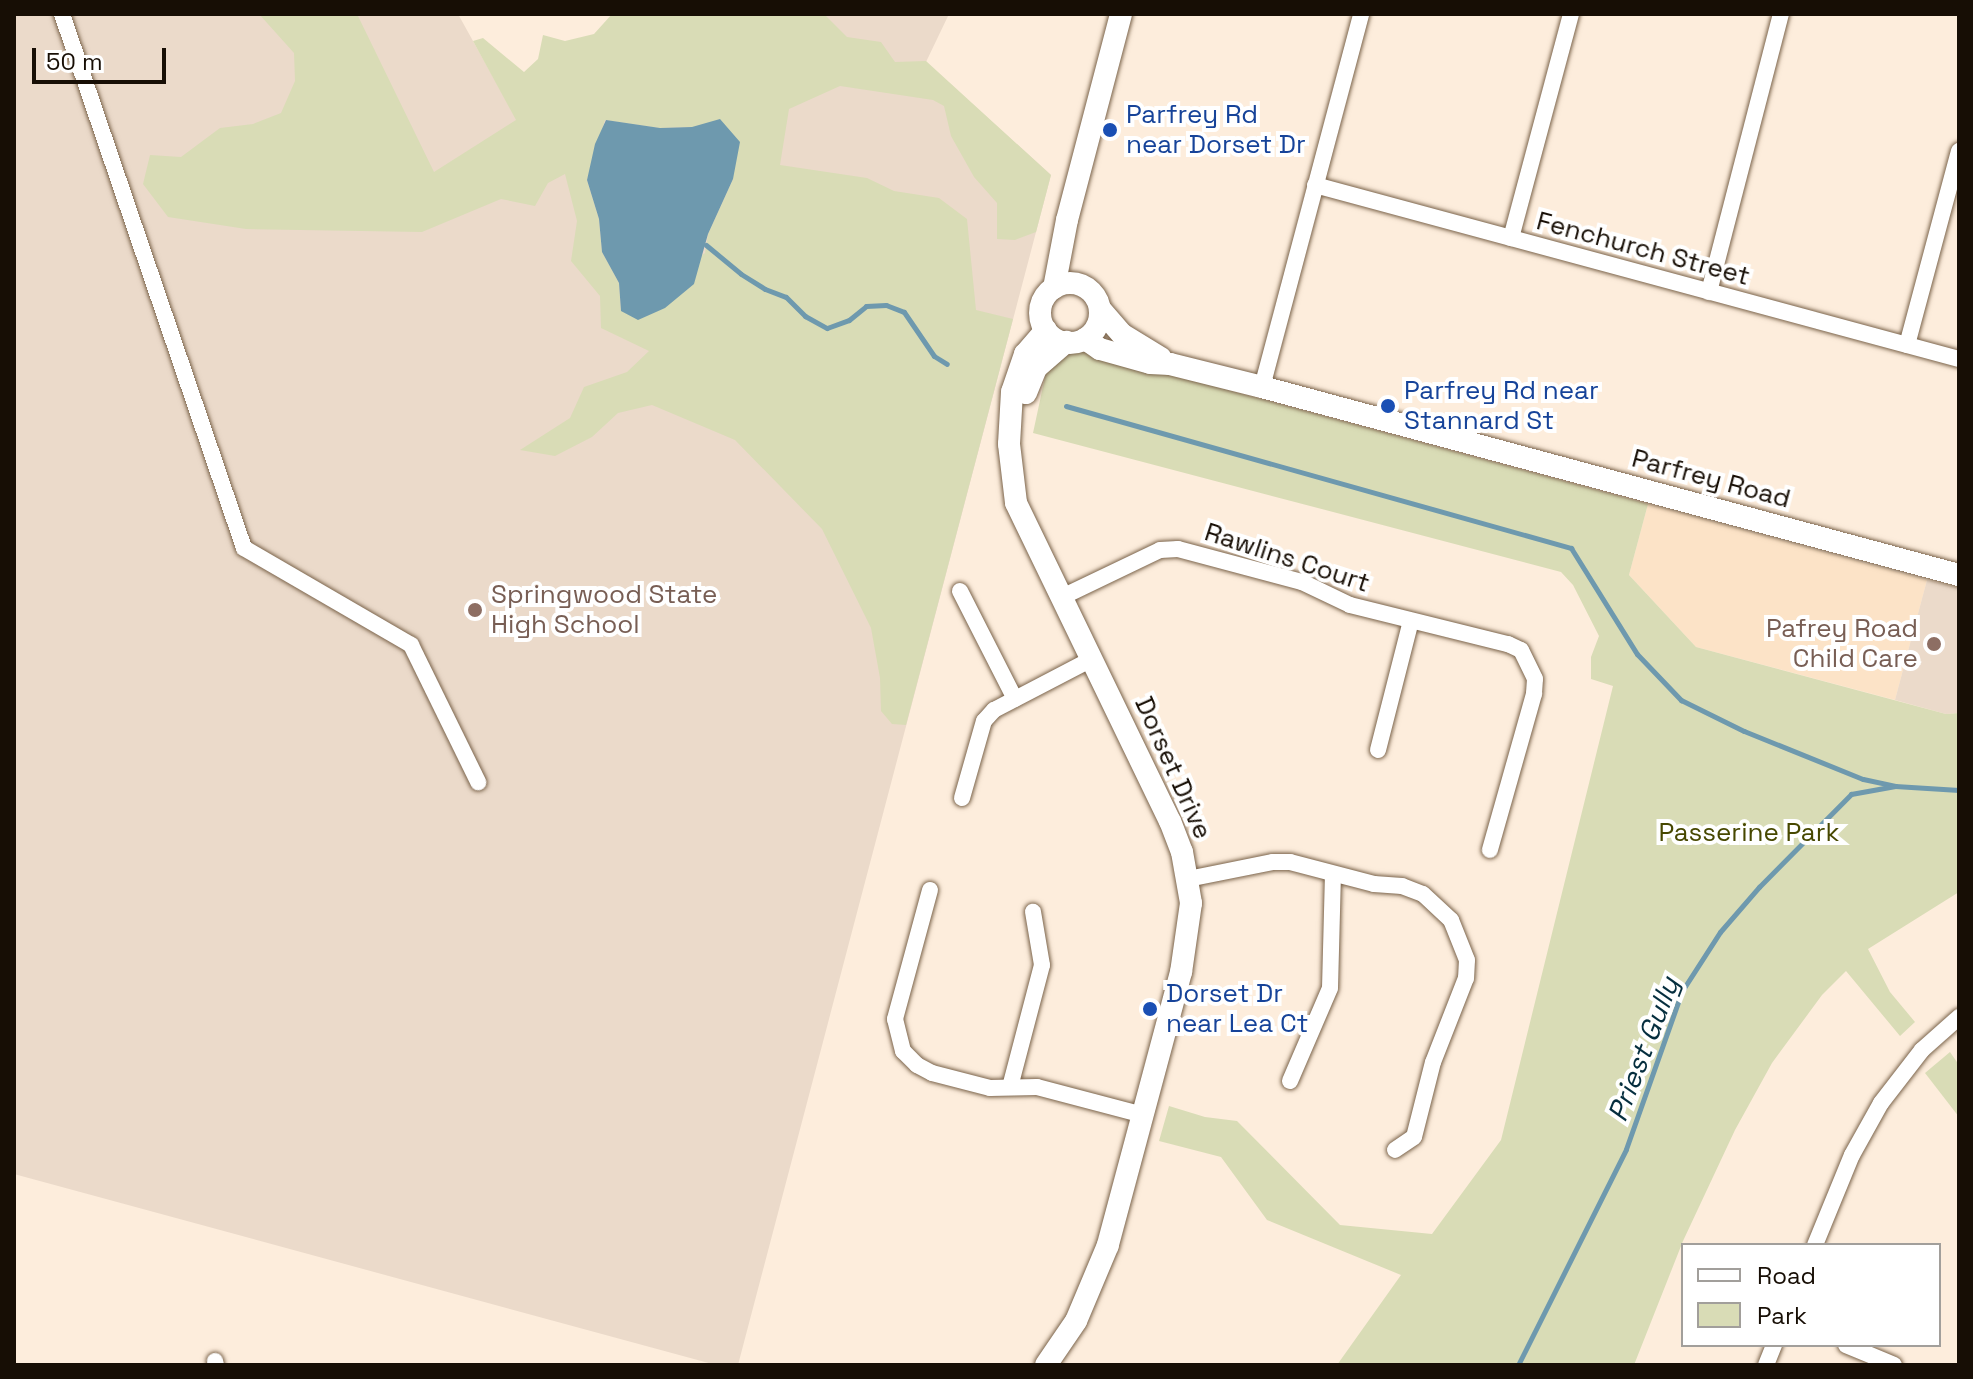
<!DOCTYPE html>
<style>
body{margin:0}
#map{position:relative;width:1973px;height:1379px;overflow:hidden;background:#fdeddc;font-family:"Space Grotesk",sans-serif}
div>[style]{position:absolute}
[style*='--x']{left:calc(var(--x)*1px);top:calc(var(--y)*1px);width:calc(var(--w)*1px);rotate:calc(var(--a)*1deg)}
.built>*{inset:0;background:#fce3c7}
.education>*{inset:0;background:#ebdaca}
.green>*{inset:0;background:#d9dcb6}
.water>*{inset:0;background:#6e99ae}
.stream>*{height:5px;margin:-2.5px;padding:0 2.5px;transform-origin:2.5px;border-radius:2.5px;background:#6e99ae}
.roads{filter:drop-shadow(0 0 2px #7a634a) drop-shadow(0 0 2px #7a634a)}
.street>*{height:16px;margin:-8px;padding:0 8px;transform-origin:8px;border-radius:8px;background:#fff}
.secondary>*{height:22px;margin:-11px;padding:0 11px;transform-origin:11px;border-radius:11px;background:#fff}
.secondary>.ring{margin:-11px;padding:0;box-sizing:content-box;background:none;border:22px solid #fff;border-radius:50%}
.dots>*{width:22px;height:22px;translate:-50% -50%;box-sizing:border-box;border:4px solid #fff;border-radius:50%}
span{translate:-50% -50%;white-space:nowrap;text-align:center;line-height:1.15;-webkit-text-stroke:8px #fff;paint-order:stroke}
.transit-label{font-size:26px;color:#164399}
.left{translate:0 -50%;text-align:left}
.street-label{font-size:26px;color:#170e05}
.education-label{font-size:26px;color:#785e54}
.right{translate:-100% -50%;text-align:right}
.park-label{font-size:26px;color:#474800}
.water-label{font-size:28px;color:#052e3e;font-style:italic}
.frame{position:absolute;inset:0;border:16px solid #170e05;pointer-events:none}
.legend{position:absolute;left:1681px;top:1243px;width:260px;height:104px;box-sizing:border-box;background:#fff;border:2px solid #a29f9b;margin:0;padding:10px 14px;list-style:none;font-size:24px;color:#170e05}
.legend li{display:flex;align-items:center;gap:16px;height:40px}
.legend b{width:40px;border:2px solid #a29f9b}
.scale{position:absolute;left:32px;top:48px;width:134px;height:36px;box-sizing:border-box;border:4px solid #170e05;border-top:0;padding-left:10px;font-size:24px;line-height:28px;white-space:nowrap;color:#170e05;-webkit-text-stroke:6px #fff;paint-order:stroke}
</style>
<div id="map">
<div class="built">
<i style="clip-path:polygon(1648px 504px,1927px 580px,1895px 700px,1696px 647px,1629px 575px)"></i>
</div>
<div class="education">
<i style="clip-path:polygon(14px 14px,458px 14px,517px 120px,684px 14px,949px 14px,926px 62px,1051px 175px,738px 1365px,716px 1365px,14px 1174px)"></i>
<i style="clip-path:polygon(1927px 580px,1959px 588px,1959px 713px,1946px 714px,1895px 700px)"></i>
</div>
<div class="green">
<i style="clip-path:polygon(evenodd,259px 14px,357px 14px,434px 172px,516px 120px,473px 41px,483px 38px,524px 72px,538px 59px,543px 35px,565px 41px,594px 34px,612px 14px,824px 14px,847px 37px,881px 42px,895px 62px,926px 61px,1051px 175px,1036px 232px,1015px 240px,997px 239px,997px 203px,974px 177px,951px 136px,944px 106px,933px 100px,840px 86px,789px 109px,780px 165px,867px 178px,894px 191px,939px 198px,967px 219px,976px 310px,1013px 319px,906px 725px,892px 724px,881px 711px,880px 678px,871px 628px,822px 529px,735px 440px,652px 405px,618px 413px,592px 437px,555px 456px,520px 450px,570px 418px,584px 387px,627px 372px,649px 351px,601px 328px,600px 296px,571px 261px,577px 221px,565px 174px,548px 183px,535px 206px,501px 199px,422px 232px,246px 229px,168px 217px,143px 184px,150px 155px,181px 157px,220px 128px,253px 124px,281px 113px,295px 81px,294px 53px,259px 14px,605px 120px,659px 128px,692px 127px,733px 179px,708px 234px,705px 253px,621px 311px,619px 283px,602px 252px,599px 219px,587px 180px,605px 120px)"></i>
<i style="clip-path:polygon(1072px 351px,1084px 351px,1648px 504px,1629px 575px,1696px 647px,1946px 714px,1959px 713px,1959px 892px,1868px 949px,1890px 992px,1915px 1022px,1900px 1036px,1846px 971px,1822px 995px,1772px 1063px,1735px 1130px,1683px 1241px,1634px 1365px,1337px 1365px,1401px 1275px,1267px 1220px,1221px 1157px,1159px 1141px,1169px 1106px,1205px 1117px,1237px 1121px,1340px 1225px,1432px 1234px,1501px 1140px,1613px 686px,1591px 679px,1591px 657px,1599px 636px,1573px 585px,1561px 572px,1033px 433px,1048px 363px)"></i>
<i style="clip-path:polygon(1950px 1052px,1959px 1065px,1959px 1117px,1925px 1073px)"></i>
</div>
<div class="water">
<i style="clip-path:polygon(720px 119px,740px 142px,733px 179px,708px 234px,694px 284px,665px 308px,638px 320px,621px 311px,619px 283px,602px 252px,599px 219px,587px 180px,595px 144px,606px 120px,660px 128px,692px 127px)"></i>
</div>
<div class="stream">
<i style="--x:706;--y:245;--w:45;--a:39.6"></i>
<i style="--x:741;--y:274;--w:28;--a:32"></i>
<i style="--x:765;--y:289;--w:22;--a:21"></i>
<i style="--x:786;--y:297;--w:27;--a:45"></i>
<i style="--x:805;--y:316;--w:25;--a:29"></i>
<i style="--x:827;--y:328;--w:23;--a:-20"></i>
<i style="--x:849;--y:320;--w:22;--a:-39"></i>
<i style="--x:866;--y:306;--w:20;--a:-3"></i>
<i style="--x:886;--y:305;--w:19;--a:21"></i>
<i style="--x:904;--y:312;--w:53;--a:55.7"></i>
<i style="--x:934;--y:356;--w:15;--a:32"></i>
<i style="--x:1066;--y:406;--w:525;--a:15.71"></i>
<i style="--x:1571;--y:548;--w:125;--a:58.1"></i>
<i style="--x:1637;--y:654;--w:64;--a:46.3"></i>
<i style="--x:1681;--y:700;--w:70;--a:26.2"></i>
<i style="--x:1744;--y:731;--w:128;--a:22"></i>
<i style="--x:1863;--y:779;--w:33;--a:12"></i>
<i style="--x:1518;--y:1365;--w:241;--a:-63.4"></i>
<i style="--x:1626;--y:1149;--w:168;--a:-70.5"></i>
<i style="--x:1682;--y:991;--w:70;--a:-57.2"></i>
<i style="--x:1720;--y:932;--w:60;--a:-49.1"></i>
<i style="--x:1759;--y:887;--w:131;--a:-45.3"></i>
<i style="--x:1851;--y:794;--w:45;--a:-10.3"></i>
<i style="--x:1895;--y:786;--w:64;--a:3.6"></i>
</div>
<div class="roads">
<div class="street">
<i style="--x:62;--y:14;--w:564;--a:71.18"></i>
<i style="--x:244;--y:548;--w:193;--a:30.1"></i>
<i style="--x:411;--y:645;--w:153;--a:63.9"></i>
<i style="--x:1315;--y:185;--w:667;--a:15.12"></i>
<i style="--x:1511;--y:238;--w:232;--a:-75"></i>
<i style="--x:1709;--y:292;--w:287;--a:-75.5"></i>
<i style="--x:1907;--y:345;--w:201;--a:-75"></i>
<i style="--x:1262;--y:387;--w:386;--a:-75.1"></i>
<i style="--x:960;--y:591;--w:121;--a:63"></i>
<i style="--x:1062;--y:597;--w:109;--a:-25.6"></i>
<i style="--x:1160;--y:550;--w:18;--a:-3"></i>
<i style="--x:1178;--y:549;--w:128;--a:14.9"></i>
<i style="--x:1302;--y:582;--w:53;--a:25.6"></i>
<i style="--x:1350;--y:605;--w:163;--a:13.9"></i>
<i style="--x:1508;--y:644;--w:14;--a:25"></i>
<i style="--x:1521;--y:650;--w:32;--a:64"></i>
<i style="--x:1535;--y:679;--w:15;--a:94"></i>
<i style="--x:1534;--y:694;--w:162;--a:105.8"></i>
<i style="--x:1378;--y:750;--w:133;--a:-75.7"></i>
<i style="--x:962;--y:798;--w:80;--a:-74.1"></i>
<i style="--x:984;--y:721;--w:15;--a:-48"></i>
<i style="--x:994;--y:710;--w:110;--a:-27.5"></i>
<i style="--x:1188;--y:879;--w:87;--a:-11.3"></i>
<i style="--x:1273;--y:862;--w:17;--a:0"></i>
<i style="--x:1290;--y:862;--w:87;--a:14.7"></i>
<i style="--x:1374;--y:884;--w:28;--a:4"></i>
<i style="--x:1402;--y:886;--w:22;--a:21"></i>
<i style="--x:1423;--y:894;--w:38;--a:43"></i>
<i style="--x:1451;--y:920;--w:43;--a:68.2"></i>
<i style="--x:1467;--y:960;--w:18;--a:93"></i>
<i style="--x:1466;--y:978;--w:90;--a:111.4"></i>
<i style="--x:1433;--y:1062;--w:77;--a:104.2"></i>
<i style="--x:1414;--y:1137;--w:23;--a:146"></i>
<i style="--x:930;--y:890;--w:134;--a:105.2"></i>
<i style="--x:895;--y:1019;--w:33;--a:76"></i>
<i style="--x:903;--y:1051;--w:20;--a:45"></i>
<i style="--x:917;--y:1065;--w:17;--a:28"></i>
<i style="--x:932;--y:1073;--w:60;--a:14.5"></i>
<i style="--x:990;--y:1088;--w:47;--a:-1.2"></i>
<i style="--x:1037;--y:1087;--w:110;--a:14.8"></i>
<i style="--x:1290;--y:1081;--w:101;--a:-66.7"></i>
<i style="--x:1330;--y:988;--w:114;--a:-88.5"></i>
<i style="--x:1010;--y:1087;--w:126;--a:-75.3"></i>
<i style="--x:1042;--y:965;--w:54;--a:-99.6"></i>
<i style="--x:1815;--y:1245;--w:97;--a:-67.7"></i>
<i style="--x:1852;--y:1155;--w:60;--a:-60.9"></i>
<i style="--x:1881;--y:1103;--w:67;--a:-52.3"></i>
<i style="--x:1922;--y:1050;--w:50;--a:-41.7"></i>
<i style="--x:1846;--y:1345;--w:52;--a:22.6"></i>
<i style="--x:215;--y:1361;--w:4;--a:76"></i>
<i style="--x:1766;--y:1365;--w:22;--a:-68"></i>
</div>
<div class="secondary">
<i class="ring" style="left:1040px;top:283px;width:38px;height:38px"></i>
<i style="--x:1054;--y:288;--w:69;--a:-79.2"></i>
<i style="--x:1067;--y:220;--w:213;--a:-75.3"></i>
<i style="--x:1100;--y:309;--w:35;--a:49"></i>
<i style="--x:1123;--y:335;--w:44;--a:31.2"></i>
<i style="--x:1046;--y:330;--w:32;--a:131"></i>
<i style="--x:1025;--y:354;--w:40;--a:108.9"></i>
<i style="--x:1012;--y:392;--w:52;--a:93.3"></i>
<i style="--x:1009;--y:444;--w:59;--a:83.2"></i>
<i style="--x:1016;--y:503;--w:353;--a:64.2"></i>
<i style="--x:1170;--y:821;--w:33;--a:69"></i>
<i style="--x:1182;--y:852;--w:52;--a:80"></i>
<i style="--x:1191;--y:903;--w:70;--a:98.2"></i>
<i style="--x:1181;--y:972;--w:283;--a:105"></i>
<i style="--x:1108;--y:1245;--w:82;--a:112.8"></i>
<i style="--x:1076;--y:1321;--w:53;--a:124.3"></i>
<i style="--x:1085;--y:339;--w:18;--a:34"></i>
<i style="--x:1100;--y:349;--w:52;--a:15.6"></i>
<i style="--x:1150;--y:363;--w:20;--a:3"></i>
<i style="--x:1170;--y:364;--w:95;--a:14"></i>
<i style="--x:1262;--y:387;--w:722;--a:15.1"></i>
<i style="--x:1026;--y:393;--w:27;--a:-68"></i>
<i style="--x:1036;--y:368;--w:40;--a:-41"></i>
</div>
</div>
<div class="dots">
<i style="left:1110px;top:130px;background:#1a4fb4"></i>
<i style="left:1388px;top:406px;background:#1a4fb4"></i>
<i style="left:475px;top:610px;background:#8d6e63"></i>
<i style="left:1934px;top:644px;background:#8d6e63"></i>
<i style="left:1150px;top:1009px;background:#1a4fb4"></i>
</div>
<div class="transit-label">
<span class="left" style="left:1126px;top:130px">Parfrey Rd<br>near Dorset Dr</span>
<span class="left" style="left:1404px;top:406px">Parfrey Rd near<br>Stannard St</span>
<span class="left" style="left:1166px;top:1009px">Dorset Dr<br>near Lea Ct</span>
</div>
<div class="street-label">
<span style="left:1643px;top:249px;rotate:15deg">Fenchurch Street</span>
<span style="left:1711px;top:479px;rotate:15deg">Parfrey Road</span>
<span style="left:1287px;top:558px;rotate:18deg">Rawlins Court</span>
<span style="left:1173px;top:768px;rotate:66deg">Dorset Drive</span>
</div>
<div class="education-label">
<span class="left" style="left:491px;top:610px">Springwood State<br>High School</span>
<span class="right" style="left:1918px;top:644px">Pafrey Road<br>Child Care</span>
</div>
<div class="park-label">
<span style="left:1749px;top:833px">Passerine Park</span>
</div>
<div class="water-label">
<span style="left:1643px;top:1049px;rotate:-69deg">Priest Gully</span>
</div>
<div class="frame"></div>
<ul class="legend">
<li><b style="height:10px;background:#fff"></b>Road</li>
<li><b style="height:22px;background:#d9dcb6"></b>Park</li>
</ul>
<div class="scale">50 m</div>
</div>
